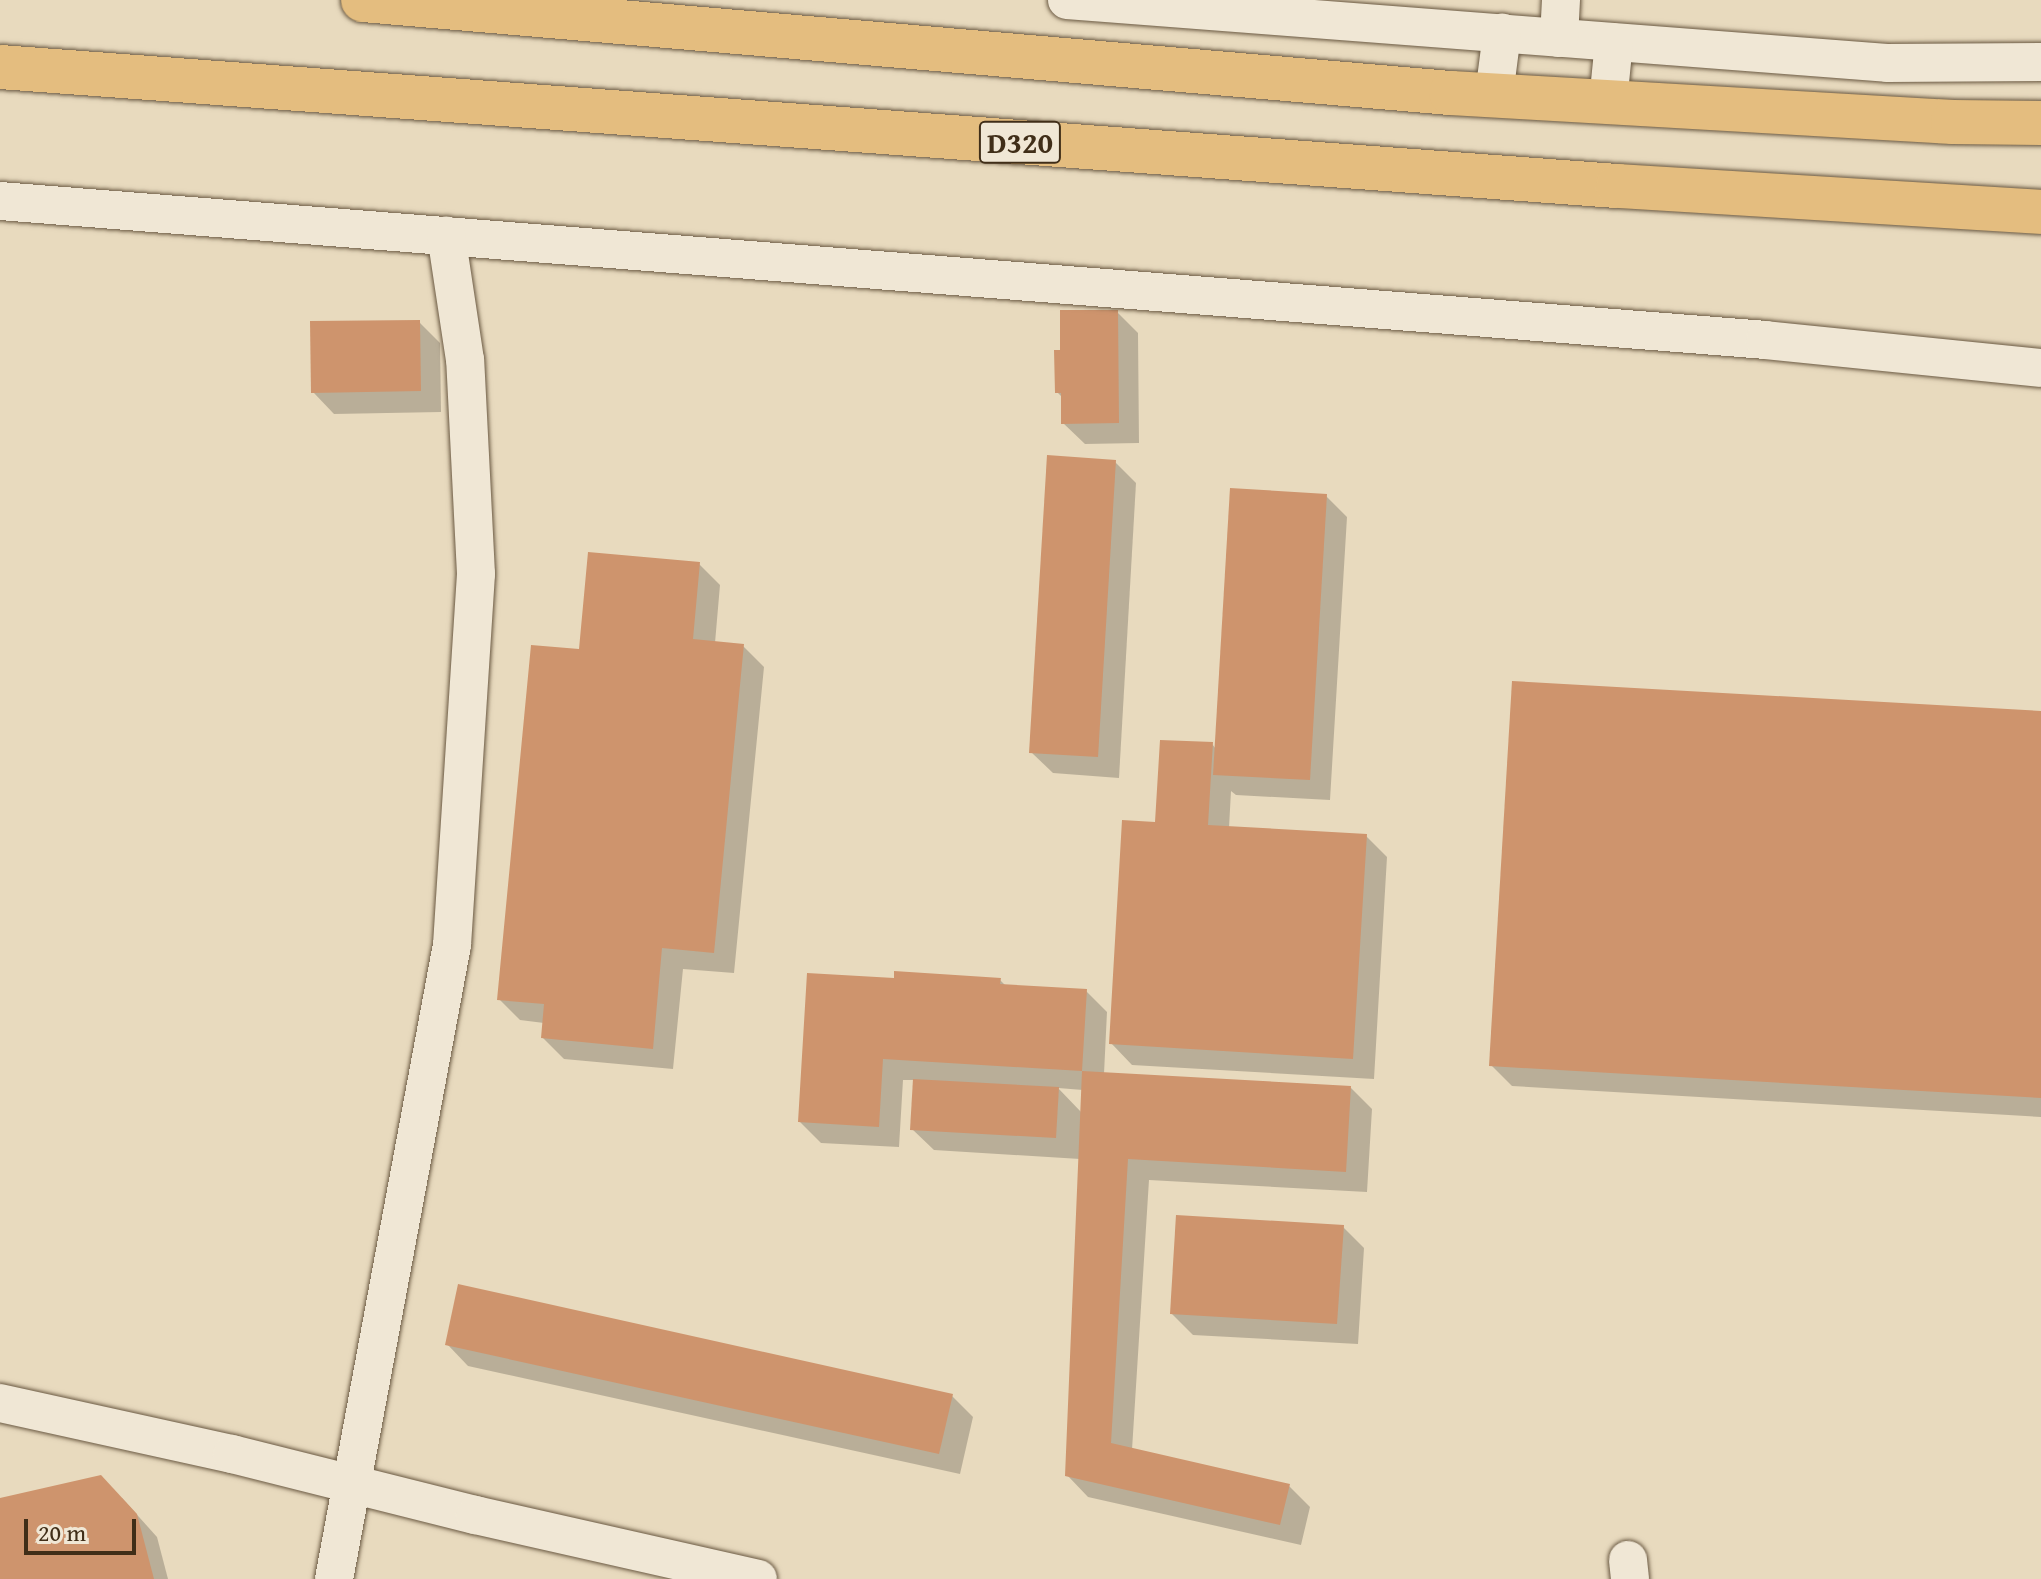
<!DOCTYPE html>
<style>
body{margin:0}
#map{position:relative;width:2041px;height:1579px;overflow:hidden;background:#e8dabe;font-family:"Gentium Book Plus",serif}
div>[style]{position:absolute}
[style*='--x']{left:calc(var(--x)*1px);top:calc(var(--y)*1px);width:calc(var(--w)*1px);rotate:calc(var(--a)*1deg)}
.shadow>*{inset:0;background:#0003}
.building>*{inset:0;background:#ce946d}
.roads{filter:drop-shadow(0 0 2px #6a5942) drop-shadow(0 0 2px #6a5942)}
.minor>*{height:38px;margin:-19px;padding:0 19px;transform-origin:19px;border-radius:19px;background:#f0e7d5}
.highway>*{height:44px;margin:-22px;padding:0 22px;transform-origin:22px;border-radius:22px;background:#e4bd7f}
span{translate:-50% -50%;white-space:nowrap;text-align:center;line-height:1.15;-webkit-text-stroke:8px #f0e7d5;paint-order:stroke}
.shield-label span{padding:2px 6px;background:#f0e7d5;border:2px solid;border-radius:6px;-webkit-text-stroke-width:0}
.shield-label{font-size:30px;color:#402e18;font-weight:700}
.scale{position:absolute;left:24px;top:1519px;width:112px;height:36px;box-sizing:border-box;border:4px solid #402e18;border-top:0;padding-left:10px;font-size:24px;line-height:28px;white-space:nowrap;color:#402e18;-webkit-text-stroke:6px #f0e7d5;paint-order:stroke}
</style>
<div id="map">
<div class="shadow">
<i style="clip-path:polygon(1117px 312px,1138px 333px,1139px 443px,1085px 444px,1063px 423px,1063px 398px,1057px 392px,1062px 352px)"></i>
<i style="clip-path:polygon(419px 322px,440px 343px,441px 412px,334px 414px,313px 392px)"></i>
<i style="clip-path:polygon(1115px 462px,1136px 483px,1119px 778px,1053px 773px,1031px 752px)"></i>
<i style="clip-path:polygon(1326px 496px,1347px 517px,1330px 800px,1236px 795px,1231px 791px,1229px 828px,1366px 836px,1387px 857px,1374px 1079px,1132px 1065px,1111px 1043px,1157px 824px,1212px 744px,1216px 749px)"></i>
<i style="clip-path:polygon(699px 564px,720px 585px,715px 643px,743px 646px,764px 667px,734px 973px,683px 969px,673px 1069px,564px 1059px,543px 1038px,544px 1023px,520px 1020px,499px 999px,580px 651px)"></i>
<i style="clip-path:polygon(2041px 713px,2041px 1117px,1512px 1086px,1491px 1065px)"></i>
<i style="clip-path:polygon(evenodd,896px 980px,1000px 980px,1006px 986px,1086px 991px,1107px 1012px,1104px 1074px,1351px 1088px,1372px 1109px,1367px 1192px,1149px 1180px,1132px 1450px,1289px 1486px,1310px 1507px,1301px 1545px,1088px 1497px,1067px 1475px,1080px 1159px,934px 1150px,912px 1129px,915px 1080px,903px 1080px,899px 1147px,821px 1143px,800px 1122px,896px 980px,1058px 1088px,1083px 1090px,1082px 1113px,1058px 1088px)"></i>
<i style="clip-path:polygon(1343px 1227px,1364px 1248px,1358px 1344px,1193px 1335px,1172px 1314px)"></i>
<i style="clip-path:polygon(447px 1344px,952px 1396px,973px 1417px,960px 1474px,468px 1366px)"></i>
<i style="clip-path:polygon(122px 1498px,157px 1537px,168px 1579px,0 1579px,0 1500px)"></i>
</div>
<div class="building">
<i style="clip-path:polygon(1060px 310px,1118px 310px,1119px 423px,1061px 424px,1061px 393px,1055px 393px,1054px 350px,1060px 350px)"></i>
<i style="clip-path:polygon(420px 320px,421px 391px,311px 393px,310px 321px)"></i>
<i style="clip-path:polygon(1047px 455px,1116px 460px,1098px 757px,1029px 753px)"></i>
<i style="clip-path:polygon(1230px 488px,1327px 494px,1310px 780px,1213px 775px)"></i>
<i style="clip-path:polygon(588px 552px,700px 562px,693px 639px,744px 644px,714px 953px,662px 948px,653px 1049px,541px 1038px,544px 1004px,497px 1000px,531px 645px,579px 649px)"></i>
<i style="clip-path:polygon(1512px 681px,2041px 711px,2041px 1098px,1489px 1066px)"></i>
<i style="clip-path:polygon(1160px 740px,1213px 742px,1208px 825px,1367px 834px,1353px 1059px,1109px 1044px,1122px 820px,1155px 822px)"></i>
<i style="clip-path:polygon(894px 971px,1001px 978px,1000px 984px,1087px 989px,1082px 1071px,883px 1059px,879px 1127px,798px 1122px,807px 973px,894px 978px)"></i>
<i style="clip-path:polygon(1082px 1071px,1351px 1086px,1346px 1172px,1128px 1159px,1111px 1443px,1290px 1484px,1280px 1525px,1065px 1476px)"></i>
<i style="clip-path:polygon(913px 1079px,1059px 1087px,1056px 1138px,910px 1130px)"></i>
<i style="clip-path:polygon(1176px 1215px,1344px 1225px,1337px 1324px,1170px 1314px)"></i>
<i style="clip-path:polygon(458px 1284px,953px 1394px,939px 1454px,445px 1345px)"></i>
<i style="clip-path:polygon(101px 1475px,137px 1514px,154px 1579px,0 1579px,0 1498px)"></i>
</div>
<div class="roads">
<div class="minor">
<i style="--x:1067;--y:0;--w:822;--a:4.39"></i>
<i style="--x:1887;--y:63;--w:154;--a:-0.4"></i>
<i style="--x:1559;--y:38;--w:38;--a:-87"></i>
<i style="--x:1494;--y:95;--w:63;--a:-82.6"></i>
<i style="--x:1608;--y:102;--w:60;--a:-84.3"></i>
<i style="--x:0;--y:201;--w:1770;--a:4.5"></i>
<i style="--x:1765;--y:340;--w:277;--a:5.8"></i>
<i style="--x:0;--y:1403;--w:238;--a:12.4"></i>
<i style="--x:232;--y:1454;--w:251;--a:14.1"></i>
<i style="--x:475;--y:1515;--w:290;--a:12.7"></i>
<i style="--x:1628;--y:1560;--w:19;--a:84"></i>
<i style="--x:334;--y:1579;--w:645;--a:-79.46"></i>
<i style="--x:452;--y:945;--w:372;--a:-86.3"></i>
<i style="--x:476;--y:574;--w:214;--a:-92.9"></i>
<i style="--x:465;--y:360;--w:126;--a:-98.6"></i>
</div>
<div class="highway">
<i style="--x:363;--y:0;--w:1092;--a:4.89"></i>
<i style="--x:1451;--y:93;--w:503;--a:3.31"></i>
<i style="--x:1953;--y:122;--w:88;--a:0.7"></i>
<i style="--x:0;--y:67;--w:1622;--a:4.21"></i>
<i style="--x:1618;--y:186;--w:424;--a:3.5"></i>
</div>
</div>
<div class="shield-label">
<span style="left:1020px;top:142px">D320</span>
</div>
<div class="scale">20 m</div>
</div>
